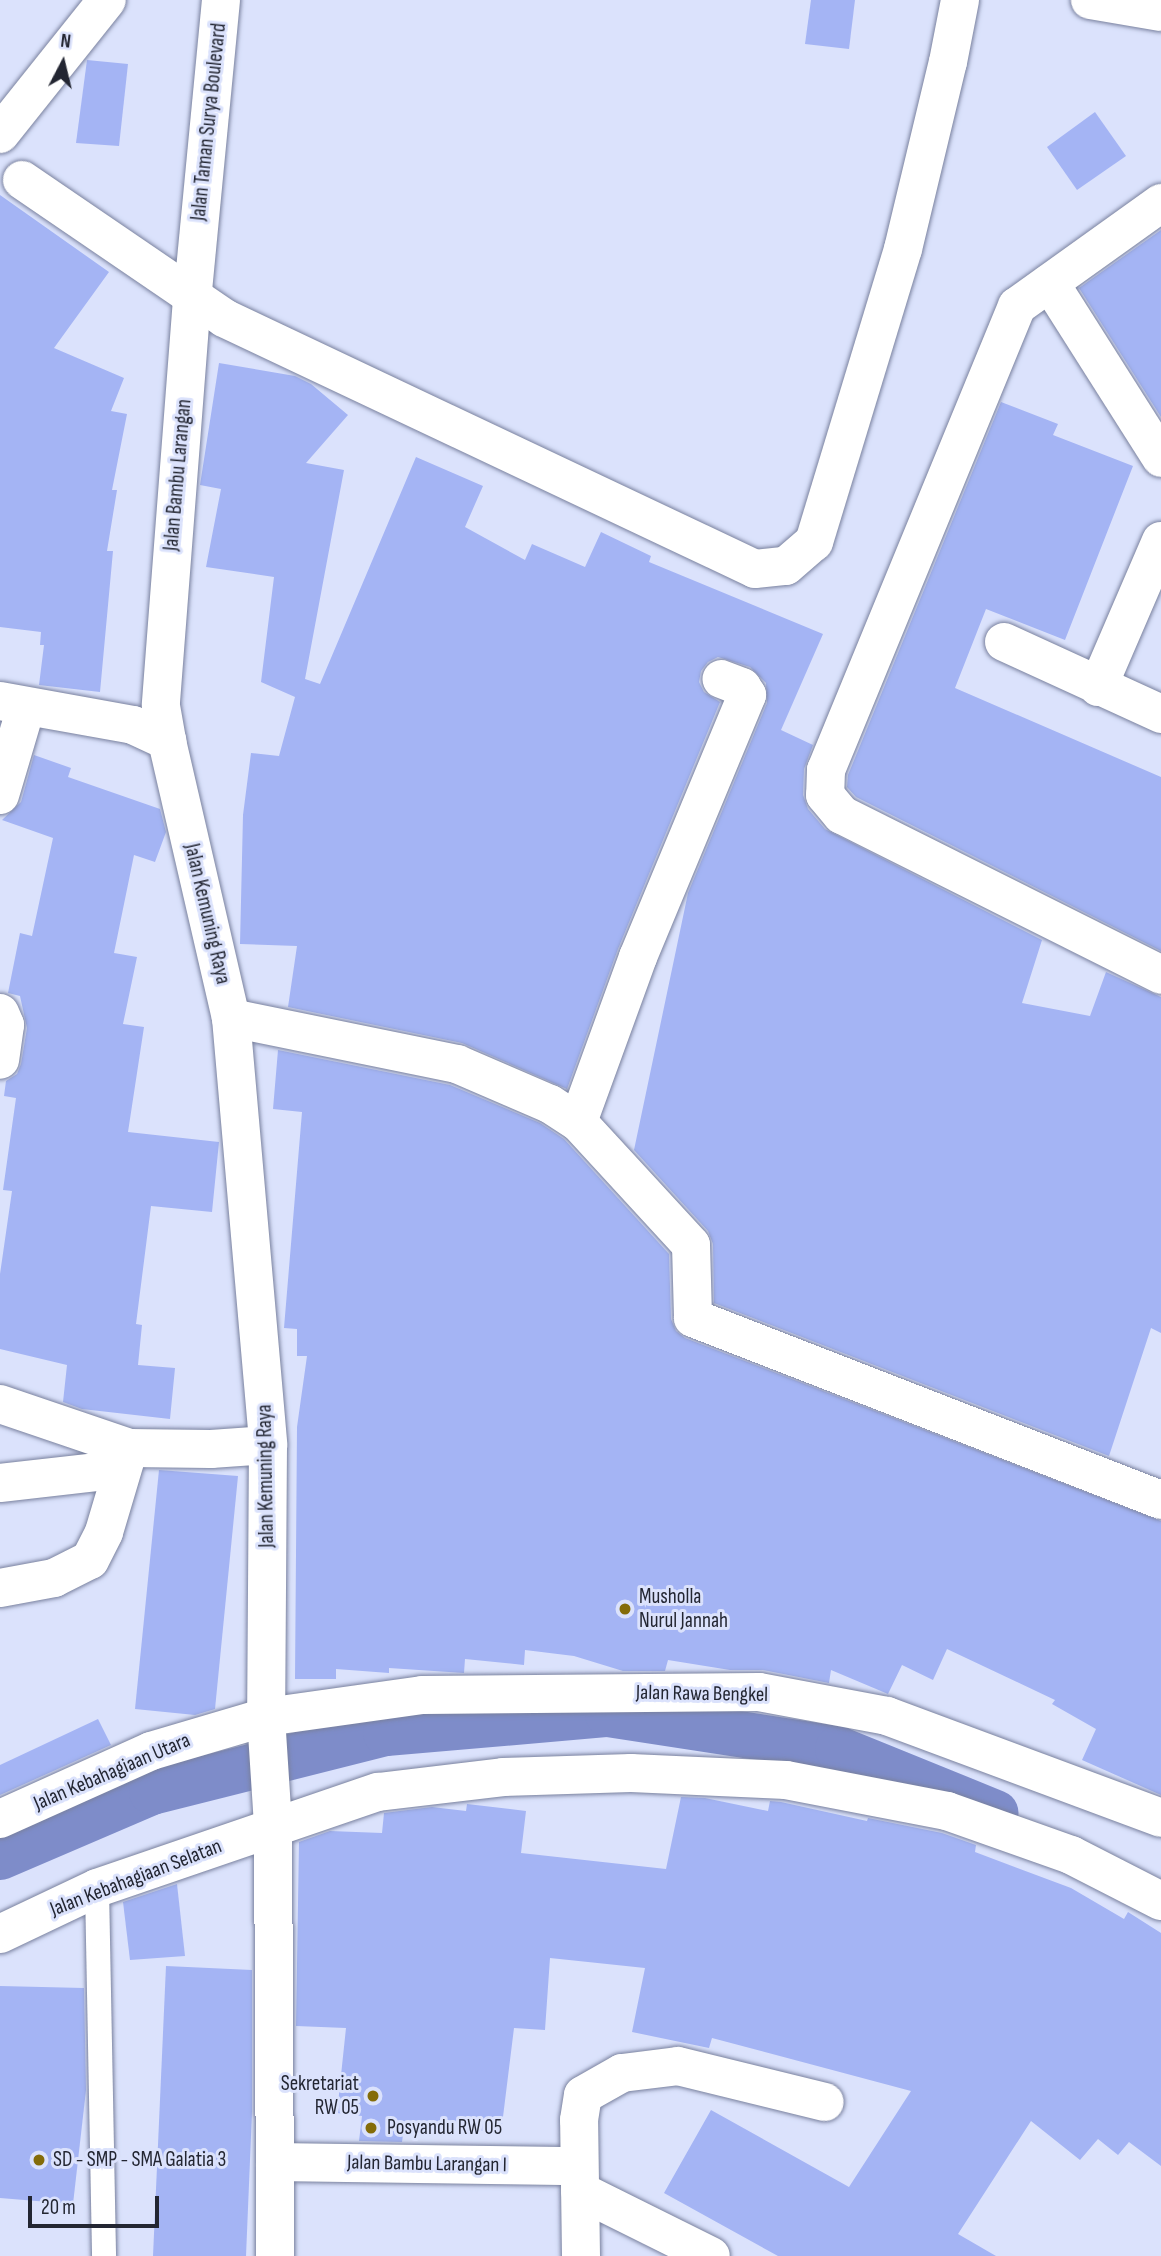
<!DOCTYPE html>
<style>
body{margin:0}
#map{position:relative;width:1161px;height:2256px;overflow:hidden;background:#dbe2fc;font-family:"Sofia Sans Condensed",sans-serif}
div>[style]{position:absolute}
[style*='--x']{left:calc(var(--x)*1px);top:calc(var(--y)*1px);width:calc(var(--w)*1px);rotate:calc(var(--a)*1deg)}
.canal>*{height:46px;margin:-23px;padding:0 23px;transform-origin:23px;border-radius:23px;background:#7e8cc9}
.building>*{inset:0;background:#a4b4f4}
.roads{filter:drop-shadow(0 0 2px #79819e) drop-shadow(0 0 2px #79819e)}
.service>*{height:24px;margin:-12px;padding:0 12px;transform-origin:12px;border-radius:12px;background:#fff}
.minor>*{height:38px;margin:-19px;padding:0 19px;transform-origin:19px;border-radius:19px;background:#fff}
.tertiary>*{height:38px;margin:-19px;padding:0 19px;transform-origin:19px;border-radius:19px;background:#fff}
.dots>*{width:19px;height:19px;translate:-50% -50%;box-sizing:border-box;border:4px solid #dbe2fc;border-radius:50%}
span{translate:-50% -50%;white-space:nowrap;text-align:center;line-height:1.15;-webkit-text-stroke:6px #dbe2fc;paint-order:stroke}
.street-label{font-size:21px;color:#232632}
.poi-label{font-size:21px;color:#232632}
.left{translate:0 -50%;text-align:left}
.right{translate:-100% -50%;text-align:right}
.north{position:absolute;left:28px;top:28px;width:70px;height:70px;-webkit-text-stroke:5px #dbe2fc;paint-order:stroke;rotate:7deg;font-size:19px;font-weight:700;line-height:28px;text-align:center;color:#232632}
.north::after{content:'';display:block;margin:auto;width:24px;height:32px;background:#232632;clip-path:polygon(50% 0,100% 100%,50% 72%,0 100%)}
.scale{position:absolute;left:28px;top:2196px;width:131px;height:32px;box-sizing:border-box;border:4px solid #232632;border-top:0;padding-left:9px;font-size:21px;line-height:24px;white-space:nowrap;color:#232632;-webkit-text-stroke:5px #dbe2fc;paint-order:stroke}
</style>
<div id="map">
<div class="canal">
<i style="--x:0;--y:1857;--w:165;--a:-23.2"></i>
<i style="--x:152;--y:1792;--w:241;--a:-14.2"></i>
<i style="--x:386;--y:1733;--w:223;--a:-4.9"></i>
<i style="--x:608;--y:1714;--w:233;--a:8.7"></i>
<i style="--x:838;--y:1749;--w:170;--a:22.1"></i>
</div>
<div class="building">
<i style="clip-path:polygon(811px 0,855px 0,849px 49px,805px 44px)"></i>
<i style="clip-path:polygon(87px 60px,128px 64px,119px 146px,76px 143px)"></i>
<i style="clip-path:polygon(1095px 112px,1126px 156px,1077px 190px,1047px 147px)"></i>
<i style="clip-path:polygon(0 195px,109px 272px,54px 348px,124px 378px,111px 411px,127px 414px,112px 490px,117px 490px,107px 551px,113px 551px,100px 692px,39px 685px,44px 645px,40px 645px,41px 632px,0 627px)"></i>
<i style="clip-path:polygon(1161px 230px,1161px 417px,1079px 288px)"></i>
<i style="clip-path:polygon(219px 363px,295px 376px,311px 384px,348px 415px,306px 463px,344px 470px,305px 679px,320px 684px,416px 457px,483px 486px,465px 527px,525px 560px,532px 544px,585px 567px,601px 532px,651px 556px,649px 562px,823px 634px,781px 730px,813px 745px,804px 769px,803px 795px,808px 809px,825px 829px,1042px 940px,1022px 1003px,1090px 1016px,1106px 972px,1161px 997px,1161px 1333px,1151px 1328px,1109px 1456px,714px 1303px,713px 1244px,708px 1231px,634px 1150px,688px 893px,767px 703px,766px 683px,750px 667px,718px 657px,708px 662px,701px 671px,699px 682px,704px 692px,720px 702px,618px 949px,567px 1089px,462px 1043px,288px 1007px,297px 946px,240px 944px,243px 815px,251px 753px,279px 756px,295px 697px,261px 682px,274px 577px,206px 567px,221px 489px,200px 485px)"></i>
<i style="clip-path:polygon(1001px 402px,1058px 424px,1053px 435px,1133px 466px,1065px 640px,986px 609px,955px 688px,1161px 777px,1161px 951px,856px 797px,847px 787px,848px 775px)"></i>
<i style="clip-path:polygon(34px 755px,71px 768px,68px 777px,160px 809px,166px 832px,155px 862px,134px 855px,114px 953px,137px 957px,123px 1024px,144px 1027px,128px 1132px,219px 1142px,212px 1212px,151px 1206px,136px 1324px,142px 1325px,138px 1365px,175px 1368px,170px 1419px,82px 1409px,63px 1402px,67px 1365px,0 1349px,0 1274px,12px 1191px,3px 1190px,16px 1098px,4px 1096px,6px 1081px,17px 1074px,21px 1064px,27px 1028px,20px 996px,8px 993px,20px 933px,32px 936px,53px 838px,2px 820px,21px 802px)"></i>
<i style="clip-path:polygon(278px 1050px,450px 1085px,540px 1123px,564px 1139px,669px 1254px,671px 1319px,676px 1331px,685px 1338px,1161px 1521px,1161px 1795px,1082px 1760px,1096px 1729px,1052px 1704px,1055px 1700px,947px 1649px,933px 1680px,902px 1665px,888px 1694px,831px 1670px,829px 1683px,763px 1670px,730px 1670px,668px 1660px,665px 1671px,623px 1671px,574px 1656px,525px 1650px,524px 1665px,465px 1659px,464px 1673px,389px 1668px,389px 1673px,336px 1669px,336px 1679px,295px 1679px,297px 1427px,307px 1356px,297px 1356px,297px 1329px,284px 1328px,302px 1112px,273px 1109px)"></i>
<i style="clip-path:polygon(159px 1470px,238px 1476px,215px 1709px,195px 1715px,135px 1709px)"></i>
<i style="clip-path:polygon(98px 1719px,111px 1745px,0 1795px,0 1765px)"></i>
<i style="clip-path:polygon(681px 1797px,705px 1798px,768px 1811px,770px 1801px,781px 1802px,867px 1821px,868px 1818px,942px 1833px,976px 1845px,975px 1852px,1071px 1888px,1124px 1919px,1128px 1912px,1161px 1933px,1161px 2166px,1129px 2142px,1118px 2155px,1098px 2139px,1080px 2160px,1031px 2121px,958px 2234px,996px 2256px,778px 2256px,664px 2193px,711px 2110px,849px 2187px,911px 2091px,712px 2038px,709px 2048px,632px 2032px,645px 1968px,550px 1958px,545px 2030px,514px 2028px,501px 2133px,405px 2121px,402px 2142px,359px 2141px,362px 2116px,337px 2113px,346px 2028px,296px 2026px,299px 1842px,330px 1831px,382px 1833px,384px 1813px,432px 1807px,466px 1811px,467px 1804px,526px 1811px,521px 1853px,666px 1869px)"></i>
<i style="clip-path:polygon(177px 1884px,185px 1956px,130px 1960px,123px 1902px)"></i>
<i style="clip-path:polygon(166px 1966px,252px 1970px,252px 2112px,246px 2256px,153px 2256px)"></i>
<i style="clip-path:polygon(0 1986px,84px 1988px,86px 2090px,73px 2204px,0 2198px)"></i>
</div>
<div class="roads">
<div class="service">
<i style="--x:97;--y:1888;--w:368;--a:88.9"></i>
</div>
<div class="minor">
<i style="--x:1090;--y:0;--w:72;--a:9.6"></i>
<i style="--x:0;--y:134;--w:171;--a:-51.4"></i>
<i style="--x:22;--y:180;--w:245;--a:34.3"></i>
<i style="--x:224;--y:318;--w:587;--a:25.3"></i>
<i style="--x:755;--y:569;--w:31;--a:-6"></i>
<i style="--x:786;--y:566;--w:37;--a:-41"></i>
<i style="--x:814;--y:542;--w:306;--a:-73.1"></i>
<i style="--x:903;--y:249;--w:192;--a:-76.5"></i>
<i style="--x:948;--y:62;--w:63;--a:-79"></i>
<i style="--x:1161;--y:203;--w:177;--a:144.4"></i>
<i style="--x:1017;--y:306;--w:502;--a:112.37"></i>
<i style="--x:826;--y:770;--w:25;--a:92"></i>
<i style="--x:825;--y:795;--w:26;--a:50"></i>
<i style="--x:842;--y:815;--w:357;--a:26.6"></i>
<i style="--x:1050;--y:283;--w:207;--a:57.6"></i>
<i style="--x:1004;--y:642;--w:173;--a:24.6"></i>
<i style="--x:1098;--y:687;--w:159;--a:-66.7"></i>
<i style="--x:0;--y:701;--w:135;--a:10.2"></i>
<i style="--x:133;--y:725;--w:38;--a:25"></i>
<i style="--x:0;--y:795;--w:92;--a:-73.5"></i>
<i style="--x:0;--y:1013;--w:13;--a:67"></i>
<i style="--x:5;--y:1025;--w:35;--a:98"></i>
<i style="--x:231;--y:1018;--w:231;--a:11.5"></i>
<i style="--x:457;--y:1064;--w:101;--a:23.3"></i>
<i style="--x:550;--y:1104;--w:33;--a:33"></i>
<i style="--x:578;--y:1122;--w:167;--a:47.4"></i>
<i style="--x:691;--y:1245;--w:73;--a:88.4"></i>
<i style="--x:693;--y:1318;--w:502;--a:21.25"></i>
<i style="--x:578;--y:1122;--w:176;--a:-70"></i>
<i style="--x:638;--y:957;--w:284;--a:-67.4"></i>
<i style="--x:747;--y:695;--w:9;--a:-122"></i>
<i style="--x:742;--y:687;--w:22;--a:-159"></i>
<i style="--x:0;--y:1404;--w:136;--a:18.8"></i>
<i style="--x:129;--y:1448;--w:82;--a:0.7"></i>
<i style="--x:211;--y:1449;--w:57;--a:-4"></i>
<i style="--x:0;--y:1483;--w:123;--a:-6.5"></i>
<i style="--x:0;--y:1588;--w:55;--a:-10.5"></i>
<i style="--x:54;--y:1578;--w:40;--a:-26.6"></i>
<i style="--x:90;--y:1560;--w:31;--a:-63"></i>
<i style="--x:104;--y:1532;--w:88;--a:-73.4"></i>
<i style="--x:0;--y:1819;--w:166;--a:-24.2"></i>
<i style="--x:151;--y:1751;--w:120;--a:-16.5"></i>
<i style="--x:266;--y:1717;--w:158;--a:-8"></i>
<i style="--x:422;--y:1695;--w:337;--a:-0.5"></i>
<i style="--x:759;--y:1692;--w:130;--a:10.6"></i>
<i style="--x:887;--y:1716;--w:292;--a:20.4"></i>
<i style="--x:0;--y:1934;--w:107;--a:-25.4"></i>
<i style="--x:97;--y:1888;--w:297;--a:-18.9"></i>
<i style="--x:378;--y:1792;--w:126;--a:-6.8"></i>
<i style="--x:503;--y:1777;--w:128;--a:-1.8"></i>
<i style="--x:631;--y:1773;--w:155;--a:2.6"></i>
<i style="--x:786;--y:1780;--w:164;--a:10.9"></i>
<i style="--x:947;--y:1811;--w:132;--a:19.5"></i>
<i style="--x:1071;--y:1855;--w:101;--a:27.1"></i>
<i style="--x:275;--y:2162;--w:304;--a:0.8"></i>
<i style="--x:580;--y:2191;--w:146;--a:26.4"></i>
<i style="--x:581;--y:2256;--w:136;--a:-90.8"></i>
<i style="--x:579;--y:2120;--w:25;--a:-81"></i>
<i style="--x:583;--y:2095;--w:45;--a:-29.4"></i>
<i style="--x:622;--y:2073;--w:56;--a:-7.1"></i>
<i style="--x:678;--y:2066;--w:151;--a:13.8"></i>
</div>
<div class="tertiary">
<i style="--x:221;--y:0;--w:300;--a:95.5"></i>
<i style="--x:192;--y:299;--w:408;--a:94.4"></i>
<i style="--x:161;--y:706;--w:36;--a:80"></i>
<i style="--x:167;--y:741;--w:284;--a:77"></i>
<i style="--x:231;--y:1018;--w:429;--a:85"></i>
<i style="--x:268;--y:1445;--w:272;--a:90.4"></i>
<i style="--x:266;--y:1717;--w:109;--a:86.3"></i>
<i style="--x:273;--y:1826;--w:430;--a:89.7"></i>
</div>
</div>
<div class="dots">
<i style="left:625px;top:1609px;background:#846c09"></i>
<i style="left:373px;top:2096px;background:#846c09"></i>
<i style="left:371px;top:2128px;background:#846c09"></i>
<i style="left:39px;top:2160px;background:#846c09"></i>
</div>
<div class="street-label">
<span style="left:209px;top:122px;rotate:-84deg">Jalan Taman Surya Boulevard</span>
<span style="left:178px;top:475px;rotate:-85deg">Jalan Bambu Larangan</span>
<span style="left:207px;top:914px;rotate:77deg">Jalan Kemuning Raya</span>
<span style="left:266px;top:1476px;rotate:-91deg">Jalan Kemuning Raya</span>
<span style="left:702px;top:1694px;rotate:1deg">Jalan Rawa Bengkel</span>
<span style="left:112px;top:1772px;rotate:-23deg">Jalan Kebahagiaan Utara</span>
<span style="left:136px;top:1878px;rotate:-21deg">Jalan Kebahagiaan Selatan</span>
<span style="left:427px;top:2164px;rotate:1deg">Jalan Bambu Larangan I</span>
</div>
<div class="poi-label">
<span class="left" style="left:639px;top:1609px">Musholla<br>Nurul Jannah</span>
<span class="right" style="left:359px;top:2096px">Sekretariat<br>RW 05</span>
<span class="left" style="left:387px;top:2128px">Posyandu RW 05</span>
<span class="left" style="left:53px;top:2160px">SD - SMP - SMA Galatia 3</span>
</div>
<div class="north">N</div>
<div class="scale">20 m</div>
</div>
